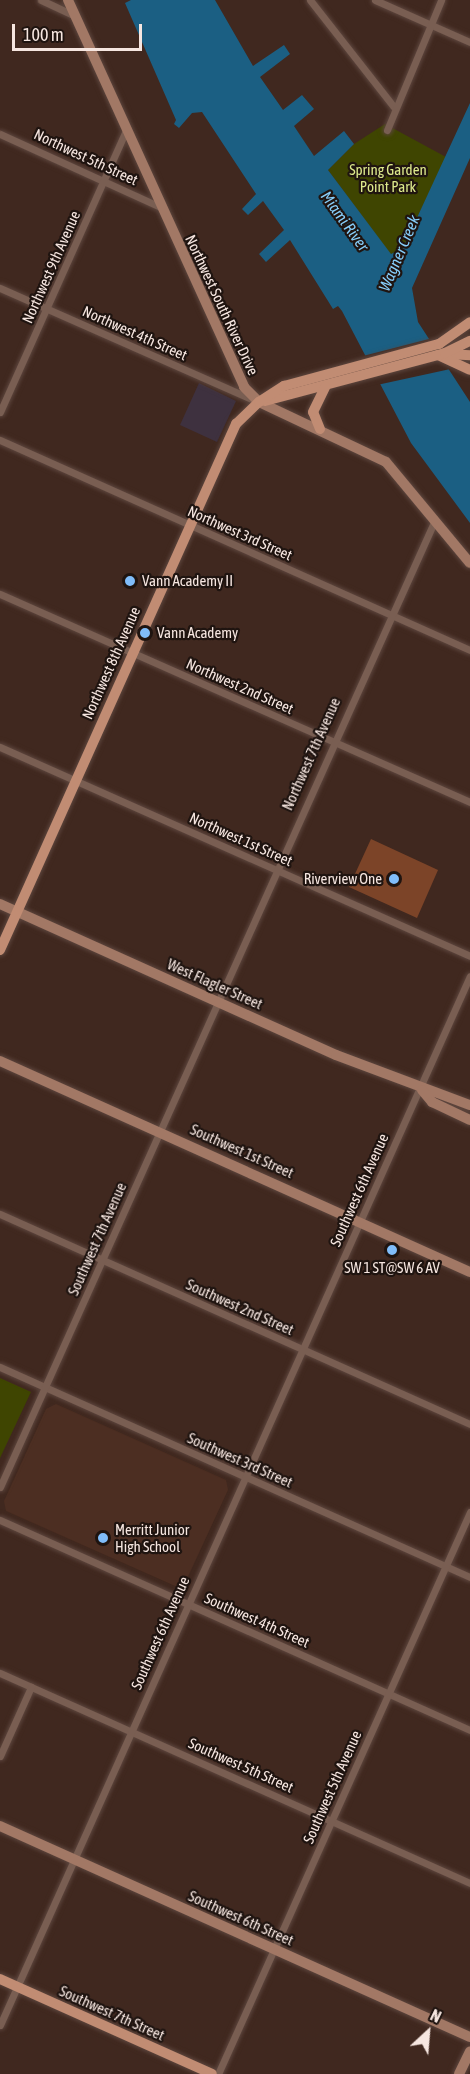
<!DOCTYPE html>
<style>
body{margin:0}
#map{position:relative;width:470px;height:2074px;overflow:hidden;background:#40281f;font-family:"Asap Condensed",sans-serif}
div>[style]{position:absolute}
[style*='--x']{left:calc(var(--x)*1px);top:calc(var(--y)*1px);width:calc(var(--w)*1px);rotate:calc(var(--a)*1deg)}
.commercial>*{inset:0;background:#3e313f}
.built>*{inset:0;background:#4c2e22}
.green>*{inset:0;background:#3f4501}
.water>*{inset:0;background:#1b5f83}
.pier>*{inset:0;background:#40281f}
.building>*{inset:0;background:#7c4428}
.roads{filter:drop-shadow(0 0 2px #5d463e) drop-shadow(0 0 2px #5d463e)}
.street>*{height:7px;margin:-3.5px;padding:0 3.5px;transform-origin:3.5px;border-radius:3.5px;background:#795e52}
.secondary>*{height:10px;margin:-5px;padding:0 5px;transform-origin:5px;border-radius:5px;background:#a27865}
.primary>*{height:10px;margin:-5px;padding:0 5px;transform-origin:5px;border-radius:5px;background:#c18c73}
.dots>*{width:16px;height:16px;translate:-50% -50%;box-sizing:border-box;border:3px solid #1f1410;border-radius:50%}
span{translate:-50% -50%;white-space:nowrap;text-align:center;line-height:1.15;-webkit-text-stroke:4.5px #1f1410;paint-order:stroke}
.street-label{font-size:15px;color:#f6e6e0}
.park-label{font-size:15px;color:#dde98c}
.poi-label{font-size:15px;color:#f6e6e0}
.left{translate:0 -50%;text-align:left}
.right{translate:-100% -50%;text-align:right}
.water-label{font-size:16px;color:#87cefa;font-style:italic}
.north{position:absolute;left:398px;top:2002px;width:60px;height:60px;-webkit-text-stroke:4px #1f1410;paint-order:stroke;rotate:26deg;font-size:16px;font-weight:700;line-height:24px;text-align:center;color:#f6e6e0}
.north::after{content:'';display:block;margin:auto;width:21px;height:27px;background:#f6e6e0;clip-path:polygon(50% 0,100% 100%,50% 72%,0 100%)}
.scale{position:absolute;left:12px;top:24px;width:130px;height:27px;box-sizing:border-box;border:3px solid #f6e6e0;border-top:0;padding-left:8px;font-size:18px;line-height:21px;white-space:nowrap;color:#f6e6e0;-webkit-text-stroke:4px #1f1410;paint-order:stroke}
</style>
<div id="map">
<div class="commercial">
<i style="clip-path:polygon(199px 383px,236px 401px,217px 442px,180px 425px)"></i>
</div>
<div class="built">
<i style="clip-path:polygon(56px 1404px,226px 1480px,228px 1490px,184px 1585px,175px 1586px,6px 1511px,4px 1501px,46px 1409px)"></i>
</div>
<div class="green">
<i style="clip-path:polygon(385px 124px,446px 157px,403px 248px,391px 255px,328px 170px,354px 144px)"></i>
<i style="clip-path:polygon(0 1378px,31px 1392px,0 1458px)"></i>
</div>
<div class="water">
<i style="clip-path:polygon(131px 0,215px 0,253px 66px,284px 45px,290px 54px,260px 77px,283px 110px,302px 95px,314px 109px,294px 126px,314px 156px,344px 131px,354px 144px,328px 170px,391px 254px,403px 248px,470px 103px,470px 158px,412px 288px,418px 322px,470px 402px,470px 523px,411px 443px,342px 311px,338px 306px,333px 309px,290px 240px,266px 262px,259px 254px,284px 230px,263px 201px,248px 215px,242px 209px,256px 194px,202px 112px,192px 113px,179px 128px,174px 124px,176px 120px,125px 3px)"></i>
</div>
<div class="pier">
<i style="clip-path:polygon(433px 338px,455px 368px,377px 385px,363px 356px)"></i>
</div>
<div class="building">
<i style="clip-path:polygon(371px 839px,438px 870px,417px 918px,349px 887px)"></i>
</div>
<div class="roads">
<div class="street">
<i style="--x:41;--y:0;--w:35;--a:25"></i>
<i style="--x:310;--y:0;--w:135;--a:51.9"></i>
<i style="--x:375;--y:0;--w:104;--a:23.9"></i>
<i style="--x:387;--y:130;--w:141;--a:-67.4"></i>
<i style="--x:0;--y:134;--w:176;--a:24.5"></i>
<i style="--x:0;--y:288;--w:278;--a:23.8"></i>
<i style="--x:0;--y:412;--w:307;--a:-65.9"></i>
<i style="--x:0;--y:440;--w:515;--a:24.08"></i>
<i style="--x:0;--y:594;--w:514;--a:23.87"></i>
<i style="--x:0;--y:747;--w:514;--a:23.97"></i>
<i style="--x:0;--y:1214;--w:515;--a:24.08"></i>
<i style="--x:0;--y:1367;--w:515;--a:24.08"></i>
<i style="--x:0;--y:1487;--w:1060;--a:-65.78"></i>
<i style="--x:0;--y:1520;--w:515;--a:24.08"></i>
<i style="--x:0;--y:1673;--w:515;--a:24.08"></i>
<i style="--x:0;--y:1756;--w:76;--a:-65.8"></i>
<i style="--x:0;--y:2025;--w:1149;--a:-65.87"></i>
<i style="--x:218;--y:2074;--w:616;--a:-65.85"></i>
</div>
<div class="secondary">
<i style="--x:68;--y:0;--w:425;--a:65.5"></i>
<i style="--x:244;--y:387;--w:21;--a:45"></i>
<i style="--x:259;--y:402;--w:140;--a:25.3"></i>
<i style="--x:386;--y:462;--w:131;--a:50.3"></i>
<i style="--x:0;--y:904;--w:368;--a:24.2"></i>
<i style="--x:336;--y:1055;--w:143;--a:20.5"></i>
<i style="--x:0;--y:1061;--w:515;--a:24.18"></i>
<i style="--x:422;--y:1090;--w:16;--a:50"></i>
<i style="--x:432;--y:1102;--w:42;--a:25.3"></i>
<i style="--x:0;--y:1826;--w:515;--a:24.18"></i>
<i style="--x:459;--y:2074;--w:25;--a:-64"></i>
</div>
<div class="primary">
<i style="--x:448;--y:354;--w:22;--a:3"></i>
<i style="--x:438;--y:355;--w:35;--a:25"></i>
<i style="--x:265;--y:401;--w:186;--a:-14.9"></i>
<i style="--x:445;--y:353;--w:28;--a:-26"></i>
<i style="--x:320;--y:429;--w:18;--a:-112"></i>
<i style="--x:313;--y:412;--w:28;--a:-64"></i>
<i style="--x:0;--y:950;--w:577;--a:-65.84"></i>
<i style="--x:236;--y:424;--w:32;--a:-44"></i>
<i style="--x:259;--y:402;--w:30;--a:-33"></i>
<i style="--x:284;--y:386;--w:161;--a:-15.2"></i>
<i style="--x:439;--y:344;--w:38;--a:-35"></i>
<i style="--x:0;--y:1979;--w:232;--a:24.1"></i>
</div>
</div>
<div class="dots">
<i style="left:130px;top:581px;background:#80bdfa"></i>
<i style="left:145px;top:633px;background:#80bdfa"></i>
<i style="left:394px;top:879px;background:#80bdfa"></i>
<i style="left:392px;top:1250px;background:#80bdfa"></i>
<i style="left:103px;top:1538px;background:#80bdfa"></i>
</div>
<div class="street-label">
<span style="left:86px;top:157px;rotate:25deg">Northwest 5th Street</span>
<span style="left:51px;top:267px;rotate:-66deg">Northwest 9th Avenue</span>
<span style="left:222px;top:305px;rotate:65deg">Northwest South River Drive</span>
<span style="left:135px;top:333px;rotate:24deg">Northwest 4th Street</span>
<span style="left:240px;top:533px;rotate:24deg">Northwest 3rd Street</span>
<span style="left:111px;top:663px;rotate:-66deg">Northwest 8th Avenue</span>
<span style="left:240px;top:686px;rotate:24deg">Northwest 2nd Street</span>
<span style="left:311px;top:754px;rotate:-66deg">Northwest 7th Avenue</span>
<span style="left:241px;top:839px;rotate:24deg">Northwest 1st Street</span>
<span style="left:215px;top:984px;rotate:24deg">West Flagler Street</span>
<span style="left:242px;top:1151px;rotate:24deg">Southwest 1st Street</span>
<span style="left:359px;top:1190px;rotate:-66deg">Southwest 6th Avenue</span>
<span style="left:97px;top:1239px;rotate:-66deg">Southwest 7th Avenue</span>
<span style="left:240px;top:1307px;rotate:24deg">Southwest 2nd Street</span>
<span style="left:240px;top:1460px;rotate:24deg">Southwest 3rd Street</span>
<span style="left:257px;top:1620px;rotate:24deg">Southwest 4th Street</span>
<span style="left:160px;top:1633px;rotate:-66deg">Southwest 6th Avenue</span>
<span style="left:241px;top:1765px;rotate:24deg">Southwest 5th Street</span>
<span style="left:332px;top:1787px;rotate:-66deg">Southwest 5th Avenue</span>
<span style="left:241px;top:1918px;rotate:24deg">Southwest 6th Street</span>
<span style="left:112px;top:2013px;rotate:24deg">Southwest 7th Street</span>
</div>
<div class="park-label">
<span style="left:388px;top:178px">Spring Garden<br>Point Park</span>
</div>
<div class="poi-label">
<span class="left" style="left:142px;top:581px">Vann Academy II</span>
<span class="left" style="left:157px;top:633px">Vann Academy</span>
<span class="right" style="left:382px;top:879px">Riverview One</span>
<span style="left:392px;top:1268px">SW 1 ST@SW 6 AV</span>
<span class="left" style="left:115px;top:1538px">Merritt Junior<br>High School</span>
</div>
<div class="water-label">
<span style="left:345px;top:221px;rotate:54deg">Miami River</span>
<span style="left:399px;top:253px;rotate:-67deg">Wagner Creek</span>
</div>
<div class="north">N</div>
<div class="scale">100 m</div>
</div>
